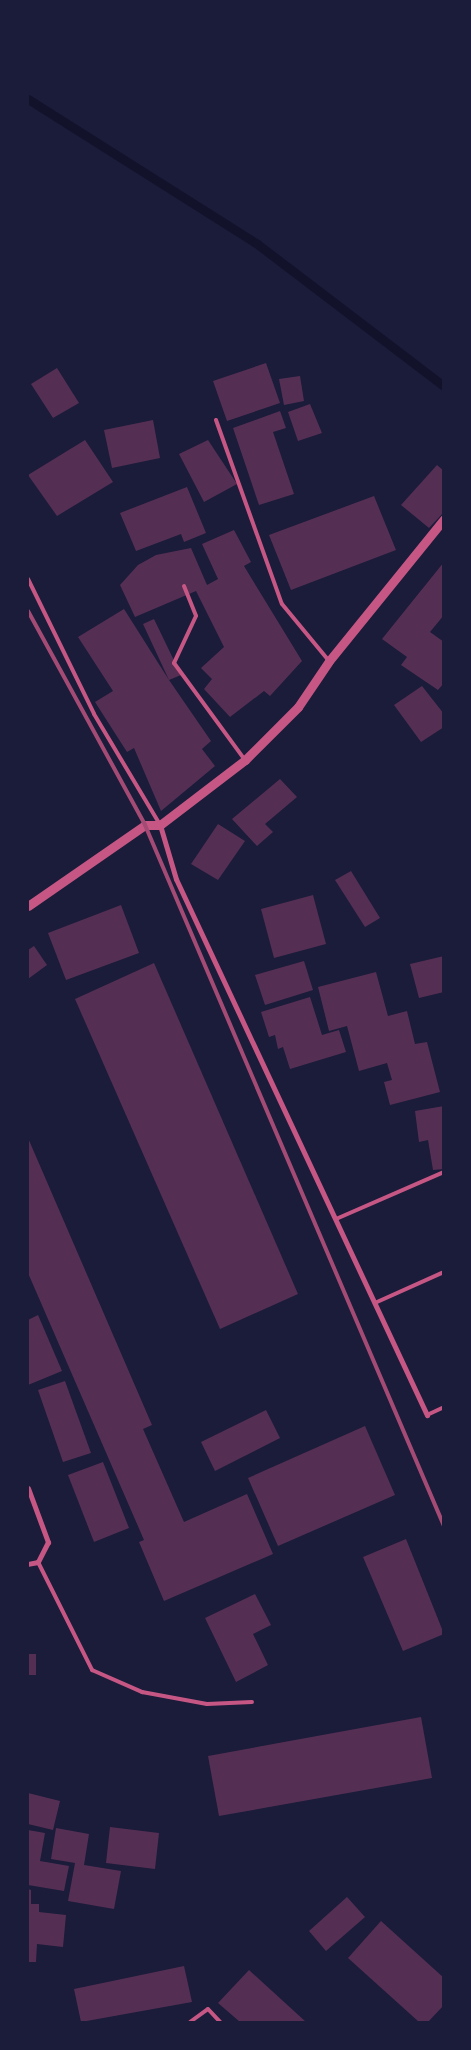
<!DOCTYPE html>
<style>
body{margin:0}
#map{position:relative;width:471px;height:2050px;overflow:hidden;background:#1b1b3a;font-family:"Archivo Narrow",sans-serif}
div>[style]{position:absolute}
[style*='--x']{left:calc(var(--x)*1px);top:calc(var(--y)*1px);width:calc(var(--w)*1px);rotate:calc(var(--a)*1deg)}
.stream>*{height:9px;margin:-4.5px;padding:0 4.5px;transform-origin:4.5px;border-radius:4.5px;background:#12122b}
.building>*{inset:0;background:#542f53}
.service>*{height:4px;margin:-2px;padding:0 2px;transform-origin:2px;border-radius:2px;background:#c65784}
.minor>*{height:5px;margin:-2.5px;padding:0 2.5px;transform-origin:2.5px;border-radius:2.5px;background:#c65784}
.tertiary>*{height:9px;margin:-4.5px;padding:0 4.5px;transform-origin:4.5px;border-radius:4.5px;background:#c65784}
.rail>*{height:4px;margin:-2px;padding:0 2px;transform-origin:2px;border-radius:2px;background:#a44b75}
span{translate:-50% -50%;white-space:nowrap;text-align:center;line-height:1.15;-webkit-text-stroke:4px #1b1b3a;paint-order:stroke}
.frame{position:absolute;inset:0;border:29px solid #1b1b3a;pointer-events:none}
</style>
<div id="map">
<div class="stream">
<i style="--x:28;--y:99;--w:270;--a:32.3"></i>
<i style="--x:256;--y:243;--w:236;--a:37.3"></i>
</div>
<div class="building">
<i style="clip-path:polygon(266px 363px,280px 403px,227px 421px,213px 381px)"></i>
<i style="clip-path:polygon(57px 368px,79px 403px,53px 418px,31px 384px)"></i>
<i style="clip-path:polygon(300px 376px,304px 401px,284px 405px,279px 379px)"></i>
<i style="clip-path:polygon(310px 404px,322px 433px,298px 441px,288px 412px)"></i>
<i style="clip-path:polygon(280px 411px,286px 428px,273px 432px,294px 494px,259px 505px,233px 428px)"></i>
<i style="clip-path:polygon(153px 420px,160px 458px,112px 468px,104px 430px)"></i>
<i style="clip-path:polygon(85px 440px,113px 482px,57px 516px,28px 475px)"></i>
<i style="clip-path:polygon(208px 440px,237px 484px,204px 502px,179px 454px)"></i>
<i style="clip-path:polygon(437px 465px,444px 471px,444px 512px,429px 528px,401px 505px)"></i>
<i style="clip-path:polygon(187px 487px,206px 533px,184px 542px,181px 534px,136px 551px,120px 513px)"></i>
<i style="clip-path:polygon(374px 496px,396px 550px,291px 590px,269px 535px)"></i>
<i style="clip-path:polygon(234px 530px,251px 562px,244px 566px,302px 661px,270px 696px,264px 691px,230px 717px,204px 689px,212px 679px,201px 668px,224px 647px,196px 591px,135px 617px,120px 585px,138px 565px,156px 555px,191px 548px,207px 585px,218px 579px,202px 544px)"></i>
<i style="clip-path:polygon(444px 562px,444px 615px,430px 632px,444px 642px,444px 683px,438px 690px,401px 665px,407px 657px,382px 639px)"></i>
<i style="clip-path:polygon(124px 609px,169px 680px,143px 624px,154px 619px,181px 675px,169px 680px,211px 741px,202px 749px,215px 766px,161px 811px,134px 748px,127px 752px,95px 702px,113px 691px,78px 637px)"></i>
<i style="clip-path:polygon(422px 686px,444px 714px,444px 727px,421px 742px,394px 705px)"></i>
<i style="clip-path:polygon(280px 779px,297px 797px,265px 824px,273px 832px,257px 846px,232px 819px)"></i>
<i style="clip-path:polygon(218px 824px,245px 841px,218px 880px,191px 864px)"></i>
<i style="clip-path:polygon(351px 871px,380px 918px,365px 927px,335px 880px)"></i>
<i style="clip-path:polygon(313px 895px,326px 944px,274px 958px,261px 909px)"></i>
<i style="clip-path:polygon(121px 905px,139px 953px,66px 980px,48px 933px)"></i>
<i style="clip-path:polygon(34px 946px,47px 965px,28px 979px,28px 950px)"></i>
<i style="clip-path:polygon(444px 956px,444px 992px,419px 998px,410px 964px)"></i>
<i style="clip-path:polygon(304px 961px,313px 990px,265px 1005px,255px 975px)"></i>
<i style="clip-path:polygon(154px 963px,298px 1294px,220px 1329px,75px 999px)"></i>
<i style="clip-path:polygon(376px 972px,388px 1016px,407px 1011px,415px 1044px,427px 1042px,440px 1092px,390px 1105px,384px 1082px,392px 1080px,387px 1063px,359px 1071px,347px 1026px,329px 1031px,318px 987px)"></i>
<i style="clip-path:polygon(310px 997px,322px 1035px,339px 1030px,346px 1052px,290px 1069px,283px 1047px,278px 1049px,275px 1035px,269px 1037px,261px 1012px)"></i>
<i style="clip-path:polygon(444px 1106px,444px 1169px,433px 1170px,428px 1140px,419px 1142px,415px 1111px)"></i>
<i style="clip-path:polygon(28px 1138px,152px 1425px,143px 1429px,184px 1522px,247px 1494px,273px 1554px,164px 1601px,139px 1542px,144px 1540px,28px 1273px)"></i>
<i style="clip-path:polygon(38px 1315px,62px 1371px,28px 1385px,28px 1320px)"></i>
<i style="clip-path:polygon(65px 1381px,91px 1453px,63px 1462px,38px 1390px)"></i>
<i style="clip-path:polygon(266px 1410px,280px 1438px,215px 1471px,201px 1442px)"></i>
<i style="clip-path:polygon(365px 1426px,395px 1495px,278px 1546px,248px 1478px)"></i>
<i style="clip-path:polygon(103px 1462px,129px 1528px,94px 1542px,68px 1475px)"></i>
<i style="clip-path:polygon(406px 1539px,444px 1634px,403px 1651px,363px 1557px)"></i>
<i style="clip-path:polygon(255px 1594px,271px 1625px,253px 1634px,268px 1665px,236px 1682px,205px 1618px)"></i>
<i style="clip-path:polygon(28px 1654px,36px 1654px,36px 1675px,28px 1675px)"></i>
<i style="clip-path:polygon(421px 1717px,432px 1778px,219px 1816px,208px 1756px)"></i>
<i style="clip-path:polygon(28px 1793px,60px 1801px,53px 1830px,28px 1824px)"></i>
<i style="clip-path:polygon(110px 1827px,159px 1833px,155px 1869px,106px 1863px)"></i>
<i style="clip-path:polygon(56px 1828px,89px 1834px,84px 1865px,121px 1871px,114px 1909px,68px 1901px,75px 1863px,51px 1859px)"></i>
<i style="clip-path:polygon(28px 1830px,45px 1833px,40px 1861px,69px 1866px,64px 1891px,28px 1885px)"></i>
<i style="clip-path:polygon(28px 1889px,31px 1890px,31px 1904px,39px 1904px,39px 1912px,66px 1915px,63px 1947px,37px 1944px,36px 1962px,28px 1962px)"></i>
<i style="clip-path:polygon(347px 1897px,365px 1917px,326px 1951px,309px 1931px)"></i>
<i style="clip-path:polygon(381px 1921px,444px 1978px,444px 2005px,428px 2022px,419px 2022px,348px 1958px)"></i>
<i style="clip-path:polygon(184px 1966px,192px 2002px,81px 2022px,74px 1989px)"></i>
<i style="clip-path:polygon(249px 1970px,306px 2022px,240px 2022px,218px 2003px)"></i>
</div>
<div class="service">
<i style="--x:216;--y:420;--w:195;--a:70.3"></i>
<i style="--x:282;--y:604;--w:74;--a:50.5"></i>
<i style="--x:28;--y:579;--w:150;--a:63.9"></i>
<i style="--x:94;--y:714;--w:127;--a:59.2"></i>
<i style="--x:184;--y:586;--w:32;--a:68"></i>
<i style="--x:196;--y:616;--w:52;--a:115.1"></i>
<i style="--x:174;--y:663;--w:120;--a:53.8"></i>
<i style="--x:336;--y:1219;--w:118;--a:-23.5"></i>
<i style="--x:377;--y:1302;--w:73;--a:-24.1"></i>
<i style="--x:427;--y:1415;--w:19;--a:-25"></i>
<i style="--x:38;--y:1562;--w:121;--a:63.4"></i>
<i style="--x:92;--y:1670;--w:55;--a:23.7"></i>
<i style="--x:142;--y:1692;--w:66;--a:10.5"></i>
<i style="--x:207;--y:1704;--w:45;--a:-2.5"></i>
<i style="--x:190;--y:2022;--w:22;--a:-36"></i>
<i style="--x:208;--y:2009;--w:18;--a:47"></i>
</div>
<div class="minor">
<i style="--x:160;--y:825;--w:56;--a:73.5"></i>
<i style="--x:176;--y:879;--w:592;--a:64.91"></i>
<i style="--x:28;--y:1488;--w:58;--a:69.7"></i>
<i style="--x:48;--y:1542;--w:22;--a:117"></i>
<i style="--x:38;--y:1562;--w:10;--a:169"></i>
</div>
<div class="tertiary">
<i style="--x:28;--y:906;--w:142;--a:-34.7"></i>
<i style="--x:145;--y:825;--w:15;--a:0"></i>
<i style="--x:160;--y:825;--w:107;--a:-37.4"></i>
<i style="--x:245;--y:760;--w:75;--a:-45"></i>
<i style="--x:298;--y:707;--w:55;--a:-56"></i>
<i style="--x:329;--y:661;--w:183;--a:-51"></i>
</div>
<div class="rail">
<i style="--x:28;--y:611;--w:244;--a:61.3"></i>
<i style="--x:145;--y:825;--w:762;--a:66.9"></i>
</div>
<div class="frame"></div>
</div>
